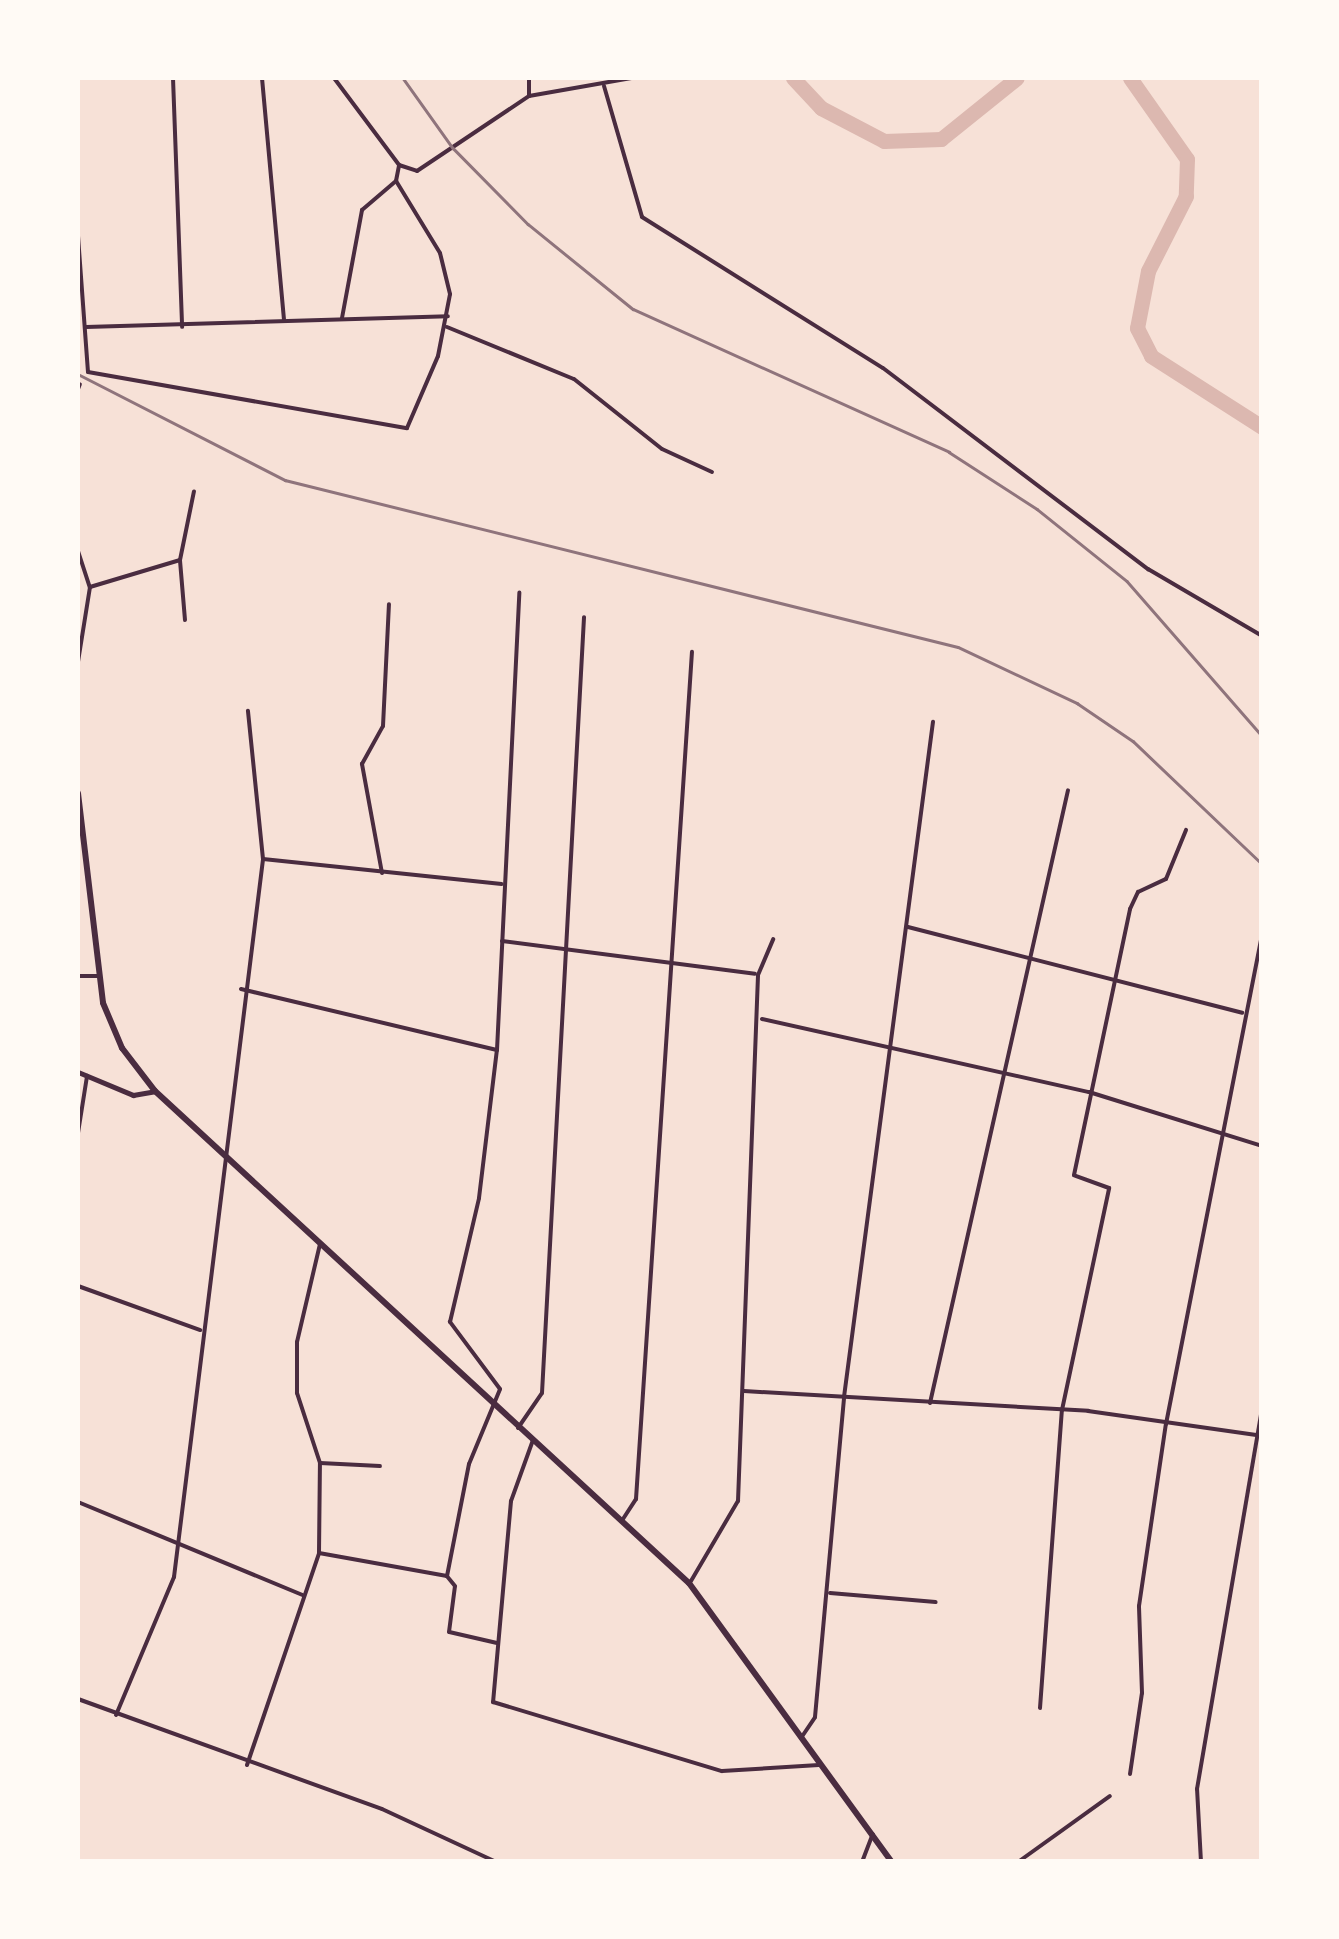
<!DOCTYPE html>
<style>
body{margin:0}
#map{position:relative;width:1339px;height:1939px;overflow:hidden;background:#f7e1d7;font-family:Helvetica,sans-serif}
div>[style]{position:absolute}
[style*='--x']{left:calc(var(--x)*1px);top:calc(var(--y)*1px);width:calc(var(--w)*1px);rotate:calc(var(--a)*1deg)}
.river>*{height:15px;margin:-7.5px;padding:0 7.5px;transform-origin:7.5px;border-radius:7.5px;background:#dcb8b0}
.minor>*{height:4px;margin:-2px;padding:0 2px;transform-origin:2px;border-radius:2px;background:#4a2c40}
.tertiary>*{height:5px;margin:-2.5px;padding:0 2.5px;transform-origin:2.5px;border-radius:2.5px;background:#4a2c40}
.secondary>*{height:6px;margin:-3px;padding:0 3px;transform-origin:3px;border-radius:3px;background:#4a2c40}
.rail>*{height:2.5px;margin:-1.25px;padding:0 1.25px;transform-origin:1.25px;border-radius:1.25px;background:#8f747c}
span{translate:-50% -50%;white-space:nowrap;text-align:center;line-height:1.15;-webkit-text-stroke:10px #fffaf5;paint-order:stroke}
.frame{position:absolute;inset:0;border:80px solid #fffaf5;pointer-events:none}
</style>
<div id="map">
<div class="river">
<i style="--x:793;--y:78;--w:41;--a:47"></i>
<i style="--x:821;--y:108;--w:71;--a:27.6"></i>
<i style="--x:884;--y:141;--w:57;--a:-2"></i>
<i style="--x:941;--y:139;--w:97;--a:-38.8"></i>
<i style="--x:1130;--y:78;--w:99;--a:54.9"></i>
<i style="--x:1187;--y:159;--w:37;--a:92"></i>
<i style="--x:1186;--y:196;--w:84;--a:116.9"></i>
<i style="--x:1148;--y:271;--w:58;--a:100.9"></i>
<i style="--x:1137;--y:328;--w:31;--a:63"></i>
<i style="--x:1151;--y:356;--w:132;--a:32.6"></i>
</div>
<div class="minor">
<i style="--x:173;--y:78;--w:249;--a:87.9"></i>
<i style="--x:262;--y:78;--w:244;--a:84.8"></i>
<i style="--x:334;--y:78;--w:109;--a:53.2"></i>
<i style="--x:399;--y:165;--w:19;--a:18"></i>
<i style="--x:417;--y:171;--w:135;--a:-33.8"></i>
<i style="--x:529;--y:96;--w:104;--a:-10"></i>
<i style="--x:604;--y:86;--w:136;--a:73.8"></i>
<i style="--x:642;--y:217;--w:284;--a:32.1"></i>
<i style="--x:883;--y:368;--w:333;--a:37.2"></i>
<i style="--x:1148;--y:569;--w:132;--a:30.4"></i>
<i style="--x:529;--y:96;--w:18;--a:-90"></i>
<i style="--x:78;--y:236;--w:136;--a:85.8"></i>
<i style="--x:88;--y:372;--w:324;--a:10"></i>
<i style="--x:407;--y:428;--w:78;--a:-66.7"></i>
<i style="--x:438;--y:356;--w:63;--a:-79"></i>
<i style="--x:450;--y:294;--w:42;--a:-103.7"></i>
<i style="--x:440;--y:253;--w:84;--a:-121.4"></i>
<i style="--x:396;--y:181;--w:16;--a:-79"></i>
<i style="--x:342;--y:318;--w:110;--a:-79.5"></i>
<i style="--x:362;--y:210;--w:45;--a:-40.5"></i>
<i style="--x:86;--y:327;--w:362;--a:-1.7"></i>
<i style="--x:447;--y:327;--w:137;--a:22.3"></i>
<i style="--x:574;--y:379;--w:112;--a:38.5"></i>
<i style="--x:662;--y:449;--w:55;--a:24.7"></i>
<i style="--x:78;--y:389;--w:5;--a:-68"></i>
<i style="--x:78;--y:551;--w:38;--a:72"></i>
<i style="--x:90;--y:587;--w:76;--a:99.1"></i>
<i style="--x:90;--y:587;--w:94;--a:-16.7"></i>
<i style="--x:185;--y:620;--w:60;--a:-94.8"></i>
<i style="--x:180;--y:560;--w:70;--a:-78.5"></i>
<i style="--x:263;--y:859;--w:240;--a:6"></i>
<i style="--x:382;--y:873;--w:111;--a:-100.4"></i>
<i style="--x:362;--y:764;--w:43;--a:-61.1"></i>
<i style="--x:383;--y:726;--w:122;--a:-87.2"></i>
<i style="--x:908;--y:927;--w:345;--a:14.4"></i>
<i style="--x:502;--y:941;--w:255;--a:7.4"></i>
<i style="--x:78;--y:976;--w:20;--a:0"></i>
<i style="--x:241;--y:989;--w:263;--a:13.4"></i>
<i style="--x:762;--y:1019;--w:335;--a:12.6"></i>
<i style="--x:1089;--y:1092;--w:181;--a:17.3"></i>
<i style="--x:78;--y:1133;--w:58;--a:-81"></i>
<i style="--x:78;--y:1286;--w:130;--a:19.8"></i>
<i style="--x:744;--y:1391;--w:345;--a:3.3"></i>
<i style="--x:1088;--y:1411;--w:170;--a:8.1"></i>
<i style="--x:930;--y:1403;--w:628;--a:-77.31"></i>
<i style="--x:518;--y:1428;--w:42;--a:-55.6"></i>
<i style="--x:542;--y:1393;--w:777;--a:-86.9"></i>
<i style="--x:533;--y:1440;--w:65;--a:109.8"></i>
<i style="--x:511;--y:1501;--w:202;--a:95.1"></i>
<i style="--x:493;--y:1702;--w:239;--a:16.8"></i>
<i style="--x:722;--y:1771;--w:97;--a:-3.5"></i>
<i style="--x:320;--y:1463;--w:60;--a:2.9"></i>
<i style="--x:78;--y:1502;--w:243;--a:22.5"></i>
<i style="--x:623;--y:1519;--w:24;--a:-57"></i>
<i style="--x:636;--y:1499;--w:849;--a:-86.22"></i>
<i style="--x:319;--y:1553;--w:130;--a:10.2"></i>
<i style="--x:691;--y:1581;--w:93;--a:-59.6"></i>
<i style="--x:738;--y:1501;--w:526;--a:-87.82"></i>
<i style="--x:758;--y:975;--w:39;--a:-67"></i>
<i style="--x:830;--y:1593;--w:106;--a:4.9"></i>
<i style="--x:497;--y:1643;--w:49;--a:-167.1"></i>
<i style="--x:449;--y:1632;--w:46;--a:-82.6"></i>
<i style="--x:455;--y:1586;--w:13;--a:-129"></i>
<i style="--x:447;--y:1576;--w:114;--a:-78.9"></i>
<i style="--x:469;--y:1464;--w:81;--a:-67.5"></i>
<i style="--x:500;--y:1389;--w:84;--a:-126.7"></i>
<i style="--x:450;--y:1322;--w:127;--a:-76.8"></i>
<i style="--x:479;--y:1198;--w:149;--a:-83.1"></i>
<i style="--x:497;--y:1050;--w:458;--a:-87.2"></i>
<i style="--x:78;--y:1699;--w:323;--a:19.9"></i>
<i style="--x:382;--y:1809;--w:126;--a:24.9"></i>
<i style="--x:1040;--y:1708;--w:299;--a:-85.8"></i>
<i style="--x:1062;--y:1410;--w:227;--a:-78"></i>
<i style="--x:1109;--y:1188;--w:37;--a:-160"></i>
<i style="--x:1074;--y:1175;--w:272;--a:-78.1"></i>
<i style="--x:1130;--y:909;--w:19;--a:-65"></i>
<i style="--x:1138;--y:892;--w:31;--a:-25"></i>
<i style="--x:1166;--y:879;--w:53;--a:-67.8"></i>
<i style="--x:116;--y:1715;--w:150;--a:-67.2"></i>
<i style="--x:174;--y:1577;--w:723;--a:-82.93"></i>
<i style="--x:263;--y:859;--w:149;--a:-95.8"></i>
<i style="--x:801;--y:1738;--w:25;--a:-56"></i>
<i style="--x:815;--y:1717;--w:321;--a:-84.8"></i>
<i style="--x:844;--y:1397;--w:681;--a:-82.49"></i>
<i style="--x:247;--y:1765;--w:224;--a:-71.2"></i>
<i style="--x:319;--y:1553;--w:90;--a:-89.4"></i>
<i style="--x:320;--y:1463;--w:74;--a:-108.2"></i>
<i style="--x:297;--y:1393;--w:51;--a:-90"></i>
<i style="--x:297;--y:1342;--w:101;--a:-76.8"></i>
<i style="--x:1130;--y:1774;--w:82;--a:-81.6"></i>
<i style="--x:1142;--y:1693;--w:87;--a:-92"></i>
<i style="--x:1139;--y:1606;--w:184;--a:-81.6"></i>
<i style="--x:1166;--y:1424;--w:497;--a:-78.9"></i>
<i style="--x:862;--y:1862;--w:30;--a:-69"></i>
<i style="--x:1018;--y:1862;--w:113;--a:-35.7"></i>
<i style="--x:1201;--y:1862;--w:73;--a:-93.1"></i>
<i style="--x:1197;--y:1789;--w:387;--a:-80.3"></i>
</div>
<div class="tertiary">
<i style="--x:78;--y:1072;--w:60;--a:22.7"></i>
<i style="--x:133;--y:1095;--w:22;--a:-10"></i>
</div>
<div class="secondary">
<i style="--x:78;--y:793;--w:211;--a:83.2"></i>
<i style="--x:103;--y:1003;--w:49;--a:67.1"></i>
<i style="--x:122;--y:1048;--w:54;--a:52.5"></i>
<i style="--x:155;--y:1091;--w:726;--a:42.66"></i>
<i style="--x:689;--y:1583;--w:345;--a:54"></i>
</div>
<div class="rail">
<i style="--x:403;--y:78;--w:86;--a:54.5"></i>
<i style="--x:453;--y:148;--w:107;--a:45.4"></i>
<i style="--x:528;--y:224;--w:135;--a:39"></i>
<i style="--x:633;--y:309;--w:347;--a:24.3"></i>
<i style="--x:949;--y:452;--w:105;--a:32.9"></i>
<i style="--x:1037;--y:509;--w:115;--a:38.7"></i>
<i style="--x:1127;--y:581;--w:206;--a:48.9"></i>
<i style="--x:78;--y:374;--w:233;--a:27.1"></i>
<i style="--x:285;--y:480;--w:693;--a:13.94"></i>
<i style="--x:958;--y:647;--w:132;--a:25.2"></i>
<i style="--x:1077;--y:703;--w:68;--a:34.2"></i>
<i style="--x:1133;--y:741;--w:178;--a:43.6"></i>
</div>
<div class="frame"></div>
</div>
